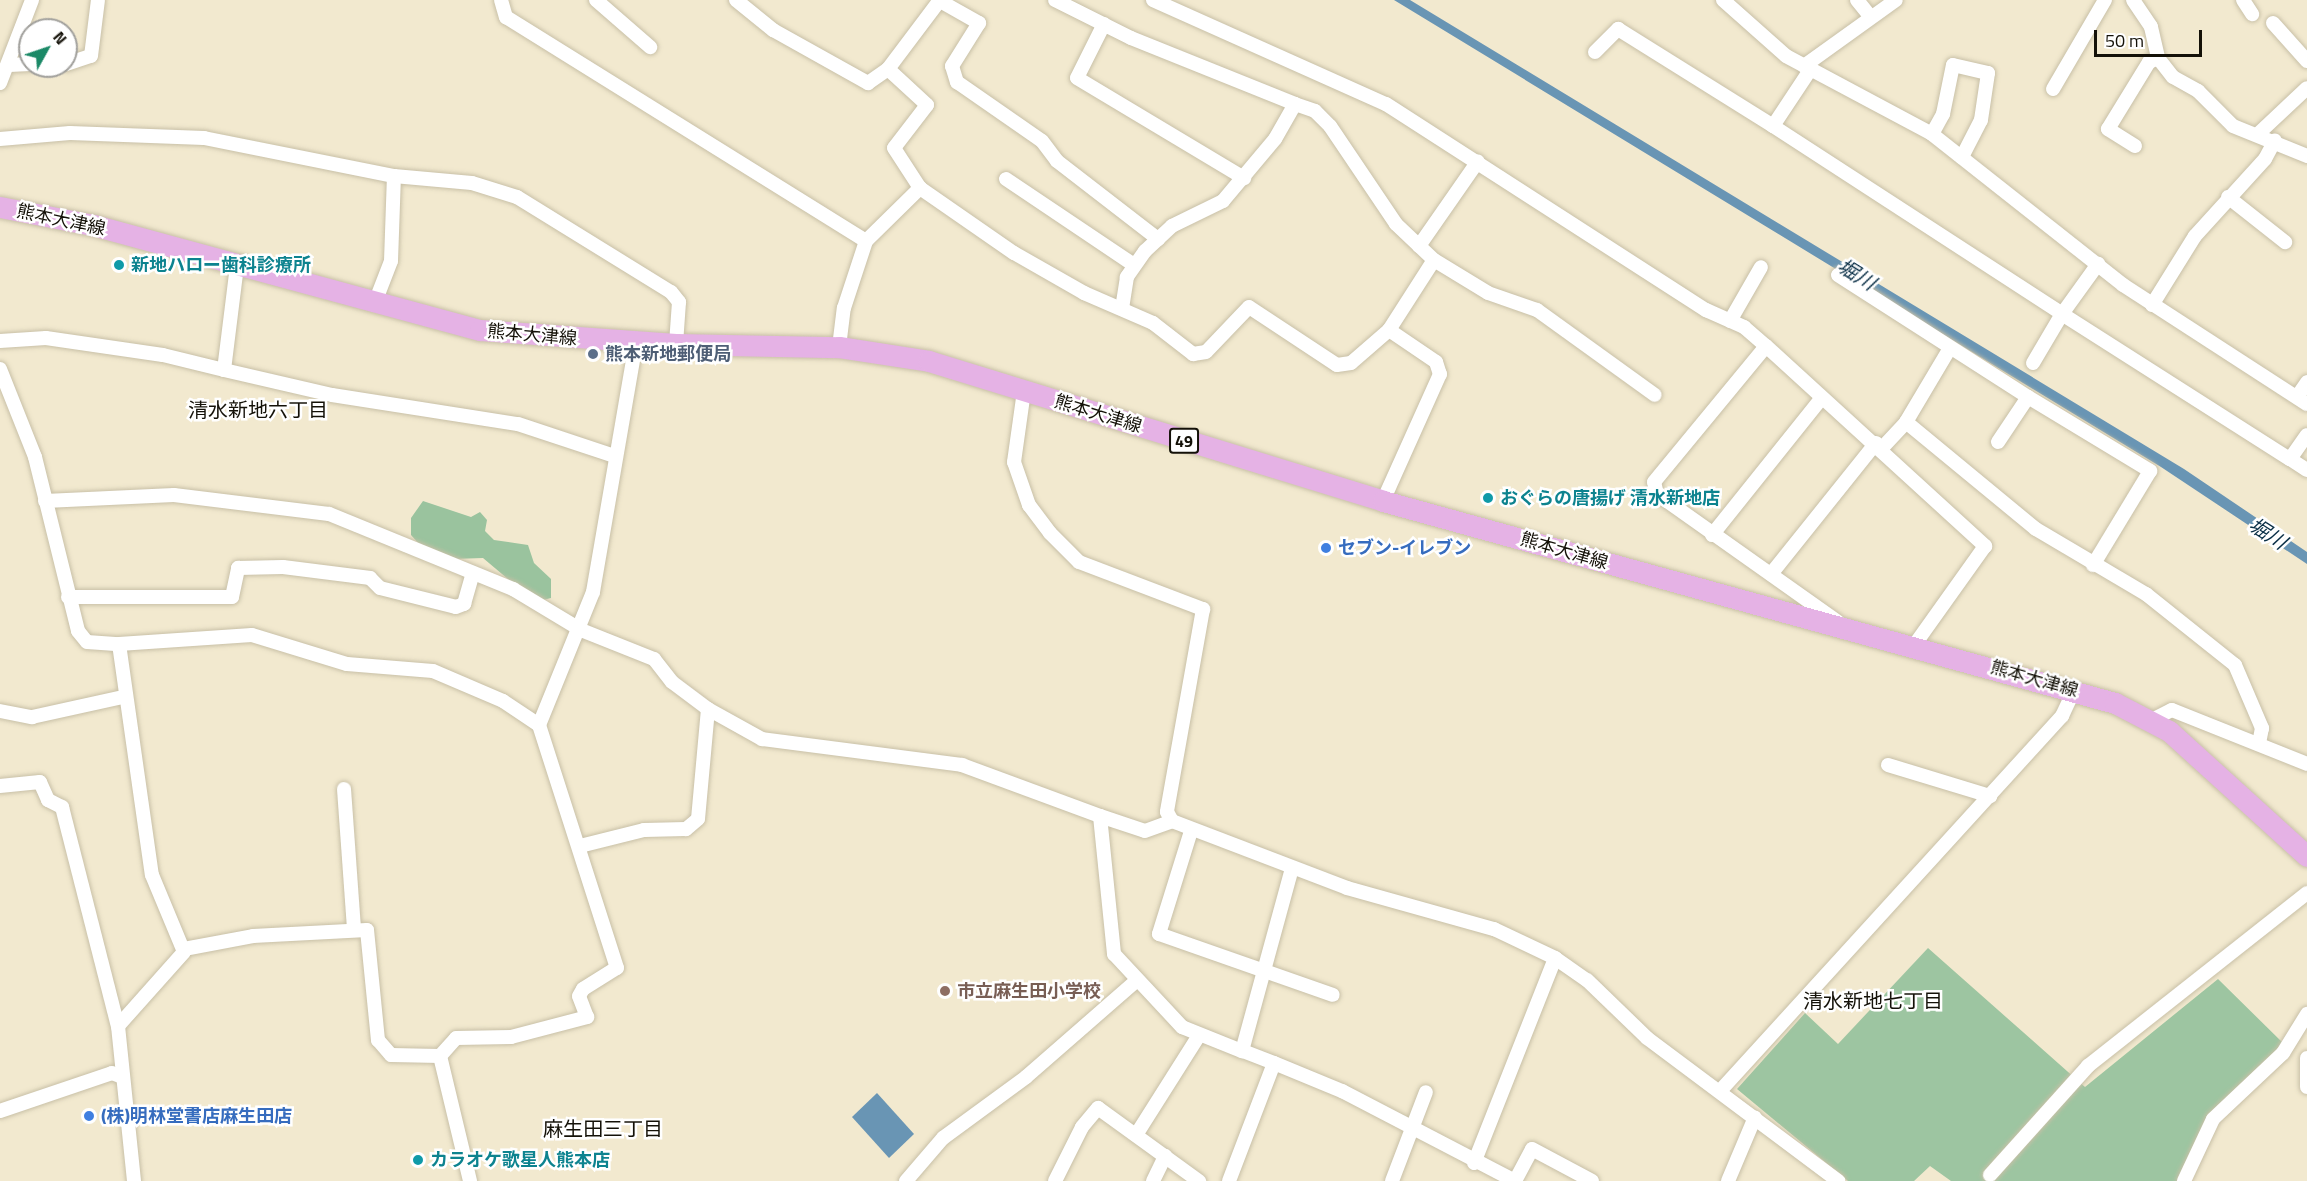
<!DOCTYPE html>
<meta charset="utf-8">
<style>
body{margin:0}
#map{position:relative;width:2307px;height:1181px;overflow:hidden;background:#f2e9cf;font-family:"Titillium Web","Noto Sans JP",sans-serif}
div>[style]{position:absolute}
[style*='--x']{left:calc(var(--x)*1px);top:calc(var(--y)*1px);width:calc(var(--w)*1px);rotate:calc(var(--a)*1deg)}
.green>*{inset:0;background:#9dc5a1}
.forest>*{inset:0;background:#9ac39e}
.water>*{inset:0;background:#6995b4}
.roads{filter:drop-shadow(0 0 2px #c8c0a7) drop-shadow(0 0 2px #c8c0a7)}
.street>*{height:14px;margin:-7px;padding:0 7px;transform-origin:7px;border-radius:7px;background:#fff}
.primary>*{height:21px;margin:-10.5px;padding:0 10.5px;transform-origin:10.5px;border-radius:10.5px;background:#e5b2e5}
.dots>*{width:16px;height:16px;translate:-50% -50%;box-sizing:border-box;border:3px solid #fff;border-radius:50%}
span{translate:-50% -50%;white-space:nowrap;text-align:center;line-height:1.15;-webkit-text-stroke:5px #fff;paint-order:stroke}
.shield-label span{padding:2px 4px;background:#fff;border:2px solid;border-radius:4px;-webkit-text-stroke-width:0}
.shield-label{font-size:16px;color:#141108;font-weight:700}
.street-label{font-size:18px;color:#141108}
.culture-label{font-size:18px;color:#0d838f;font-weight:700}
.left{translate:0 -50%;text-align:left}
.service-label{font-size:18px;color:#4e5e75;font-weight:700}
.shop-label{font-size:18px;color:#366cbe;font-weight:700}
.education-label{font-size:18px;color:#785e54;font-weight:700}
.water-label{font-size:20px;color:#0a2f46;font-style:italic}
.neighbourhood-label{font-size:20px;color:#141108}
.north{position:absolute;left:18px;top:18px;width:60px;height:60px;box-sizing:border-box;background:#fff;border:2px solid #a1a09c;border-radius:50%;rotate:50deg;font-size:16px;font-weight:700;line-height:24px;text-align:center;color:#141108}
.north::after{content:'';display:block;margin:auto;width:21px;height:27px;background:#1b8967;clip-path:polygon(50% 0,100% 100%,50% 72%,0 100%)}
.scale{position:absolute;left:2094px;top:30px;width:108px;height:27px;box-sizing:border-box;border:3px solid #141108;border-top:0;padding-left:8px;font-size:18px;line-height:21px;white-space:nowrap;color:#141108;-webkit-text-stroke:4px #fff;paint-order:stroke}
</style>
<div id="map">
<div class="green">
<i style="clip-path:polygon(1928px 948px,2085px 1087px,2218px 979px,2284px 1044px,2211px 1114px,2177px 1181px,1951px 1181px,1930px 1166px,1914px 1181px,1848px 1181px,1737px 1089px,1805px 1013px,1838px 1044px)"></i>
</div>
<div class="forest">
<i style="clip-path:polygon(423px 501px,471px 517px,480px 512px,487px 520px,485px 531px,494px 540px,528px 545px,534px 563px,551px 579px,551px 598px,543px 600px,514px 584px,483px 558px,453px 559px,419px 544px,411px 535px,411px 518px)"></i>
</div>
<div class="water">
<i style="clip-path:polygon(1394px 0,1410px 0,2184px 469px,2307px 552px,2307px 564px,2161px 467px)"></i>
<i style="clip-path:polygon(877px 1093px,914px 1134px,889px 1158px,852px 1117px)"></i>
</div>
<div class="roads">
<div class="street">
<i style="--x:501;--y:0;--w:18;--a:74"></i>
<i style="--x:506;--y:17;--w:424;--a:31.9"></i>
<i style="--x:596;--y:0;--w:72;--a:41"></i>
<i style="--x:736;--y:0;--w:48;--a:39"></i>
<i style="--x:773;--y:30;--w:109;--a:29.2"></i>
<i style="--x:868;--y:83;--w:24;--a:-35"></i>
<i style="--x:888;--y:69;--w:86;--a:-53"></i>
<i style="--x:1055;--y:0;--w:85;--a:26.6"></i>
<i style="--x:1131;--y:38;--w:177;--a:21.9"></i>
<i style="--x:1295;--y:104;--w:40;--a:119.7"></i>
<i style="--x:1275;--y:139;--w:81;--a:130"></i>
<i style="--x:1223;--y:201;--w:57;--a:153.9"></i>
<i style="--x:1172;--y:226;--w:37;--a:137"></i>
<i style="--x:1145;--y:251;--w:32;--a:125"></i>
<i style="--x:1127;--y:277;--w:32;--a:99"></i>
<i style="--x:1153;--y:0;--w:255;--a:24.1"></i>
<i style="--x:1386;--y:104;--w:381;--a:32.8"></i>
<i style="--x:1706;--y:310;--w:42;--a:24.1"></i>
<i style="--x:1744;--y:327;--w:29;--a:41"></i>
<i style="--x:1723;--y:0;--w:84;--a:41.6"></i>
<i style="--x:1786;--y:56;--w:166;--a:28.1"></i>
<i style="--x:1932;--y:134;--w:243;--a:38.3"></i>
<i style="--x:2123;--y:285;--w:219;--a:32.9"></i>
<i style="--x:1857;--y:0;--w:21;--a:51"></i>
<i style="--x:2133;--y:0;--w:32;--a:56"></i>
<i style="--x:2151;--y:27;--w:32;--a:77"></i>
<i style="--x:2158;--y:58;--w:24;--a:52"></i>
<i style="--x:2173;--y:77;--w:29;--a:29"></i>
<i style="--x:2198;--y:91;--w:49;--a:45"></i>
<i style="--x:2233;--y:126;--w:80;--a:22.1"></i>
<i style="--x:2243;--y:0;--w:17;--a:57"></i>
<i style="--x:940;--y:1;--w:45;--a:29.4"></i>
<i style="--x:979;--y:23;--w:51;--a:122.1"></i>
<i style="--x:952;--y:66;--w:17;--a:73"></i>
<i style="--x:957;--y:82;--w:103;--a:34.8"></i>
<i style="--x:1042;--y:141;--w:25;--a:53"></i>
<i style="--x:1057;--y:161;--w:128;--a:37.7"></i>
<i style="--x:2273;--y:23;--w:51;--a:48.2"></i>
<i style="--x:1104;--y:24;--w:60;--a:116.6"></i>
<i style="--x:1077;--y:78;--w:195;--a:30.9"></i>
<i style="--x:1595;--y:52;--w:33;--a:-45"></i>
<i style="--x:1618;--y:29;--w:183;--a:32"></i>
<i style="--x:1773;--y:126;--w:67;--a:-56.5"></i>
<i style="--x:66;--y:64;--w:26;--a:-18"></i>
<i style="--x:91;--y:56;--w:56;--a:-82.9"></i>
<i style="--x:9;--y:65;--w:21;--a:-3"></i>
<i style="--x:1804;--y:66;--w:113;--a:-35.7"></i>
<i style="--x:888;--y:69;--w:53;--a:42.7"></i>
<i style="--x:927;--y:105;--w:54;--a:127.5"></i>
<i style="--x:894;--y:148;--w:48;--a:57"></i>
<i style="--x:920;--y:188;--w:114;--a:34.7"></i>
<i style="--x:1014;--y:253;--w:81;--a:29.7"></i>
<i style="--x:1084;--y:293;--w:75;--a:23.5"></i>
<i style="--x:1153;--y:323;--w:51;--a:37.8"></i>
<i style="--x:1193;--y:354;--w:13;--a:-9"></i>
<i style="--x:1206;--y:352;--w:62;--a:-46.3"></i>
<i style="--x:1249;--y:307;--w:105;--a:33.4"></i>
<i style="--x:1337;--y:365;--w:14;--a:-8"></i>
<i style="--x:1351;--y:363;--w:50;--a:-41"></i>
<i style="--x:1389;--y:330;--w:57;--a:34.2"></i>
<i style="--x:1436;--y:362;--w:13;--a:72"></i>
<i style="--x:1440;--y:374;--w:139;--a:114.2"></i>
<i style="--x:0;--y:83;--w:89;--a:-68.9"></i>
<i style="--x:2053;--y:89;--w:103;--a:-59.7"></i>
<i style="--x:1295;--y:104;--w:21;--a:19"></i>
<i style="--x:1315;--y:111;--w:21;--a:45"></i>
<i style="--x:1330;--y:126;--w:118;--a:56"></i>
<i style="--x:1396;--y:224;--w:52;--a:43.5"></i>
<i style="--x:1434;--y:260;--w:63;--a:31.4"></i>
<i style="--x:1488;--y:293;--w:52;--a:19.1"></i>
<i style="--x:1537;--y:310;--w:145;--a:35.8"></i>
<i style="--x:1773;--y:126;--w:345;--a:33"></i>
<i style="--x:2062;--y:314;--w:62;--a:-54.2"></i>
<i style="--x:1932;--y:134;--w:23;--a:-61"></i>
<i style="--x:1943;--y:114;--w:50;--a:-78.5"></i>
<i style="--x:1953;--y:65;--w:36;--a:13"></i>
<i style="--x:1988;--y:73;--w:48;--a:98.5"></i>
<i style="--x:1981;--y:120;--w:42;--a:117.2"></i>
<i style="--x:2258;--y:134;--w:67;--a:-43.2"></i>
<i style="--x:0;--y:139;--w:70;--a:-4.9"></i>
<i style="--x:70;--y:133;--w:134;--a:2.1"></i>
<i style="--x:204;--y:138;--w:194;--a:11.3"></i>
<i style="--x:2135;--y:146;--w:32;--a:-148"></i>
<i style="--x:2108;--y:129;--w:79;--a:-58.5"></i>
<i style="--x:2149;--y:62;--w:10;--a:-24"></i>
<i style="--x:1006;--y:179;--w:154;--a:33.9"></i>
<i style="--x:2228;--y:197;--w:73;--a:38.3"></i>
<i style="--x:1419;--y:246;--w:103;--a:-55.2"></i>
<i style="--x:1838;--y:275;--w:226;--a:32.7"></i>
<i style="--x:374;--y:305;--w:47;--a:-68.9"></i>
<i style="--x:391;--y:261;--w:85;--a:-88"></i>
<i style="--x:394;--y:176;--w:78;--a:5.1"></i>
<i style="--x:472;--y:183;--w:47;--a:17.3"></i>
<i style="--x:517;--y:197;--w:181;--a:31.7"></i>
<i style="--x:671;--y:292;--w:13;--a:51"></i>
<i style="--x:679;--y:302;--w:42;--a:94.1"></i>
<i style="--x:2152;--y:305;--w:81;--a:-58.1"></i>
<i style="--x:2195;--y:236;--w:104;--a:-47.7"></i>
<i style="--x:2265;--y:159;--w:21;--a:-62"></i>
<i style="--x:1730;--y:321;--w:62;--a:-60.1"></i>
<i style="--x:1389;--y:330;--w:83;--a:-57.3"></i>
<i style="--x:0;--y:341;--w:46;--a:-3.7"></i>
<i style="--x:46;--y:338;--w:118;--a:8.3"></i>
<i style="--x:163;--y:355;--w:63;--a:13.8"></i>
<i style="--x:224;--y:370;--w:105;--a:-82.9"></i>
<i style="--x:839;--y:347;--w:39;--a:-83"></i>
<i style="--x:844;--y:308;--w:71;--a:-71.8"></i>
<i style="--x:866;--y:241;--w:76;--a:-44.5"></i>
<i style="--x:1950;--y:348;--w:86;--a:120.7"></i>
<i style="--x:1906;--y:422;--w:168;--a:39.5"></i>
<i style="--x:2036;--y:529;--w:128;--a:30.6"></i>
<i style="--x:2146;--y:594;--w:114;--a:38.6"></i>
<i style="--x:2235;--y:665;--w:69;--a:66.8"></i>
<i style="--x:2262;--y:728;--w:15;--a:101"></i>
<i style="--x:2033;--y:363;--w:57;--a:-59.4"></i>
<i style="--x:2062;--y:314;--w:270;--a:32.5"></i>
<i style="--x:2290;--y:459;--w:29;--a:-55"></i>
<i style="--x:0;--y:369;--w:95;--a:68.3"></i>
<i style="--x:35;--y:457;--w:179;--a:76.1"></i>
<i style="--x:78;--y:631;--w:14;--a:51"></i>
<i style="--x:87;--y:642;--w:32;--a:4"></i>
<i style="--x:119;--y:644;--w:233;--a:81.9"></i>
<i style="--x:152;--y:875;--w:83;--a:67.4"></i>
<i style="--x:184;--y:952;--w:99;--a:131.7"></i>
<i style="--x:118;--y:1026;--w:156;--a:84.1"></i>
<i style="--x:224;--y:370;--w:111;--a:13"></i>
<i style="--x:332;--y:395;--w:188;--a:8.9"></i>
<i style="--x:518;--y:424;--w:102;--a:18.3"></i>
<i style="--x:1024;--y:391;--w:72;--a:98"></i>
<i style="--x:1014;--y:462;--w:46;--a:70.8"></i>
<i style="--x:1029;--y:505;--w:35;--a:53"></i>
<i style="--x:1050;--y:533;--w:41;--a:45"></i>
<i style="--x:1079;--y:562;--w:133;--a:20.8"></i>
<i style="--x:1203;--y:609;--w:206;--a:100.1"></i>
<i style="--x:1167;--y:812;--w:10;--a:61"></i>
<i style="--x:1172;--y:821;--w:187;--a:20.9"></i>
<i style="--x:1347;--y:888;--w:153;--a:15.6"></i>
<i style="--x:1494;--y:929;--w:68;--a:25.4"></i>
<i style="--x:1555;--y:958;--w:39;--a:35"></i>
<i style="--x:1587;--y:980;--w:83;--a:44"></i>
<i style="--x:1647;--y:1038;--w:239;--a:36.8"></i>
<i style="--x:2297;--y:397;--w:18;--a:-56"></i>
<i style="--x:1998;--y:442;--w:54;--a:-56.3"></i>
<i style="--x:2028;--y:397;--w:143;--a:31.2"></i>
<i style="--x:2150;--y:471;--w:110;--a:121.2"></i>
<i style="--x:1882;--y:448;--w:35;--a:-47"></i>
<i style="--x:2290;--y:459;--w:20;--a:33"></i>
<i style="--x:45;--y:501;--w:129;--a:-2.7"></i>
<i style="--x:174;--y:495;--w:156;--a:7"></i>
<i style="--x:329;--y:514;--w:199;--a:22.2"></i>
<i style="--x:513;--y:589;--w:79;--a:31.1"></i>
<i style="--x:581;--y:630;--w:79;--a:21.7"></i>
<i style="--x:654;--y:659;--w:29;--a:52"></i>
<i style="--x:672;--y:682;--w:45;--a:36.9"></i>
<i style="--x:708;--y:709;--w:110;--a:95.2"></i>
<i style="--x:698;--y:819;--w:16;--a:140"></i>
<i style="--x:686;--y:829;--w:42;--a:178.6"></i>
<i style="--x:644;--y:830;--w:66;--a:166"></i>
<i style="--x:1712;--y:535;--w:173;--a:-51.3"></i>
<i style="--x:1771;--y:574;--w:168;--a:-51.3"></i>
<i style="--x:68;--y:597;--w:164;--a:0"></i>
<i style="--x:232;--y:597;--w:30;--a:-78"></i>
<i style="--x:238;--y:568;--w:45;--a:-1.3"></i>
<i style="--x:283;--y:567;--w:88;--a:7.2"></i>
<i style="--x:370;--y:578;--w:14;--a:45"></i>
<i style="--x:380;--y:588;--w:78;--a:14"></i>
<i style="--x:456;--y:607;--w:9;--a:-21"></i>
<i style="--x:464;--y:604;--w:32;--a:-74"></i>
<i style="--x:1838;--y:622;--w:222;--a:-144.7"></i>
<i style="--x:1657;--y:494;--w:12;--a:-104"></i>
<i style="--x:1654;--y:482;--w:176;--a:-50.5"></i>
<i style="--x:1766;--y:346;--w:297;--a:42.4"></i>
<i style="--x:1985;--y:546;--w:120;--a:125.5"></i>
<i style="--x:119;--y:644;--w:133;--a:-3.9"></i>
<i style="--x:252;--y:635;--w:99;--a:17"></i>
<i style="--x:347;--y:664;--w:86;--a:4.7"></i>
<i style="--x:433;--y:671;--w:76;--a:23.2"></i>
<i style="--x:503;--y:701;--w:43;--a:33.7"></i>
<i style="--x:708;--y:709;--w:62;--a:29.1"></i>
<i style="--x:762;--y:739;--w:202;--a:7.4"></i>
<i style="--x:962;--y:765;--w:147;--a:20.3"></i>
<i style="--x:1100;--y:816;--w:139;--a:84.2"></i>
<i style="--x:1114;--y:954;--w:100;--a:47"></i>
<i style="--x:1182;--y:1027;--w:65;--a:21.8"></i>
<i style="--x:0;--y:711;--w:33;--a:11"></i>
<i style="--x:32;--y:717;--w:93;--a:-12.4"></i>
<i style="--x:2152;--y:720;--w:22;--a:-27"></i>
<i style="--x:2172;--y:710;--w:145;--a:21.8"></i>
<i style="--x:1888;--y:765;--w:107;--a:16.9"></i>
<i style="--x:0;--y:786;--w:40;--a:-5.7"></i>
<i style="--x:40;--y:782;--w:20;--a:66"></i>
<i style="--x:48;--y:800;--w:16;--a:27"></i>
<i style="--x:62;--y:807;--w:226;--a:75.7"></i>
<i style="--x:344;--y:789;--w:138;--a:85.9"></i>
<i style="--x:1100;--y:816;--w:47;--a:18.4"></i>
<i style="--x:1145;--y:831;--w:29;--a:-20"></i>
<i style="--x:1191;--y:831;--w:108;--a:107.3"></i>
<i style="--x:1159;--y:934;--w:184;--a:19.3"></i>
<i style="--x:184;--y:949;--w:70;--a:-10.7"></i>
<i style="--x:253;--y:936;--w:114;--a:-3"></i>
<i style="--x:367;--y:930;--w:111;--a:84.3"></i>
<i style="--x:378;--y:1040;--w:20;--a:49"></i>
<i style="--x:391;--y:1055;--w:49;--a:1.2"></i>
<i style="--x:440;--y:1056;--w:129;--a:76.5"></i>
<i style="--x:440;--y:1056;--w:24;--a:-48"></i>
<i style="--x:456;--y:1038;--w:55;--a:-1"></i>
<i style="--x:511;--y:1037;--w:79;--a:-14.7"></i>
<i style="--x:587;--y:1017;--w:22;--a:-111"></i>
<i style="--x:579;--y:996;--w:8;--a:-60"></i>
<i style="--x:583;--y:989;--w:40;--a:-32"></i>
<i style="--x:617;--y:968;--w:255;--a:-107.8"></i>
<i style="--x:539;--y:725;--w:144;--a:-67.9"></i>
<i style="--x:593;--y:592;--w:254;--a:-80.2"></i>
<i style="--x:2307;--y:1058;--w:29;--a:90"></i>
<i style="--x:1274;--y:1063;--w:74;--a:22.4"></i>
<i style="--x:1342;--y:1091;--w:195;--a:27.5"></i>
<i style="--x:1720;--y:1091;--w:508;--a:-47.64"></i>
<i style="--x:2062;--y:716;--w:29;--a:-65"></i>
<i style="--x:0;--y:1111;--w:118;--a:-18.7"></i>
<i style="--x:112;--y:1073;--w:9;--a:21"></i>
<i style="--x:1136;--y:1135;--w:116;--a:-57.7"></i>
<i style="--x:1474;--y:1163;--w:220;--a:-68.4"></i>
<i style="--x:1990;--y:1175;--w:147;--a:-48"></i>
<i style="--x:2088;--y:1066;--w:279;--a:-38.3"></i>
<i style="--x:906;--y:1181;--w:57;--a:-49.3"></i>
<i style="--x:943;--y:1138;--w:103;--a:-36.3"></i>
<i style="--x:1026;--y:1077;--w:146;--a:-41.1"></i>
<i style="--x:1055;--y:1181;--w:60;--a:-63.4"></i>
<i style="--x:1082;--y:1127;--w:25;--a:-50"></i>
<i style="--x:1098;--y:1108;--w:125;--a:35.9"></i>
<i style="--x:1153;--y:1181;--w:28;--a:-64"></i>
<i style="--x:1229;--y:1181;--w:126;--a:-69.1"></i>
<i style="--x:1274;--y:1063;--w:34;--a:-159"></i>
<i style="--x:1242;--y:1051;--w:190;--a:-74.7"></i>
<i style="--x:1392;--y:1181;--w:95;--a:-69.1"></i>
<i style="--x:1515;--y:1181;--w:36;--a:-62"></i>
<i style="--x:1532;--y:1149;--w:68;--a:28.1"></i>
<i style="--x:1728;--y:1181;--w:69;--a:-67.1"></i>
<i style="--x:2184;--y:1181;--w:68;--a:-64.9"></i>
<i style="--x:2213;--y:1119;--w:96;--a:-43.3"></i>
<i style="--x:2283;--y:1053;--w:46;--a:-58.4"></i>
</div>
<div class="primary">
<i style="--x:0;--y:207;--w:95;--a:11"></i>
<i style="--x:93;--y:225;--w:401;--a:15.2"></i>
<i style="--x:480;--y:330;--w:196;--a:4.1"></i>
<i style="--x:676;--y:344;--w:163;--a:1.1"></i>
<i style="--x:839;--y:347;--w:91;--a:8.8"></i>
<i style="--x:929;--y:361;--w:475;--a:17.1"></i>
<i style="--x:1383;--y:501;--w:759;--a:15.43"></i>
<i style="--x:2115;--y:703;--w:61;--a:27.4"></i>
<i style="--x:2169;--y:731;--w:186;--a:42.2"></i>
</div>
</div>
<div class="dots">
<i style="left:119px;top:265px;background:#0f9aa8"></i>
<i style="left:593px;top:354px;background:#5c6f8a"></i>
<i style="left:1488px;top:498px;background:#0f9aa8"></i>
<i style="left:1326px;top:548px;background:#3f7fe0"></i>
<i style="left:945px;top:991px;background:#8d6e63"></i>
<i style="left:89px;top:1116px;background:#3f7fe0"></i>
<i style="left:418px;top:1160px;background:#0f9aa8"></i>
</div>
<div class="shield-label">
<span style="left:1184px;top:441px">49</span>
</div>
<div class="street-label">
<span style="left:61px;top:220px;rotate:12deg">熊本大津線</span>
<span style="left:532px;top:335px;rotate:5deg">熊本大津線</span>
<span style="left:1098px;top:414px;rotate:17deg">熊本大津線</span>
<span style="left:1564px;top:551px;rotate:16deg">熊本大津線</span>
<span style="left:2034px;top:679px;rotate:16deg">熊本大津線</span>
</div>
<div class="culture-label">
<span class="left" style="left:131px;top:265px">新地ハロー歯科診療所</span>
<span class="left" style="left:1500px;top:498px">おぐらの唐揚げ 清水新地店</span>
<span class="left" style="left:430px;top:1160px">カラオケ歌星人熊本店</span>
</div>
<div class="service-label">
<span class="left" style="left:605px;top:354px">熊本新地郵便局</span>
</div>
<div class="shop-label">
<span class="left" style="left:1338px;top:548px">セブン-イレブン</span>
<span class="left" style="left:101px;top:1116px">(株)明林堂書店麻生田店</span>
</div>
<div class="education-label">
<span class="left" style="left:957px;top:991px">市立麻生田小学校</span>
</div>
<div class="water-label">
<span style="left:1857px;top:274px;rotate:32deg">堀川</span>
<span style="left:2268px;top:533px;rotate:33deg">堀川</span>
</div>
<div class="neighbourhood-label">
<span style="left:258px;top:409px">清水新地六丁目</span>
<span style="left:1873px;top:1000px">清水新地七丁目</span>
<span style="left:603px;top:1128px">麻生田三丁目</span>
</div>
<div class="north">N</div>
<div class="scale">50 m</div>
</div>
